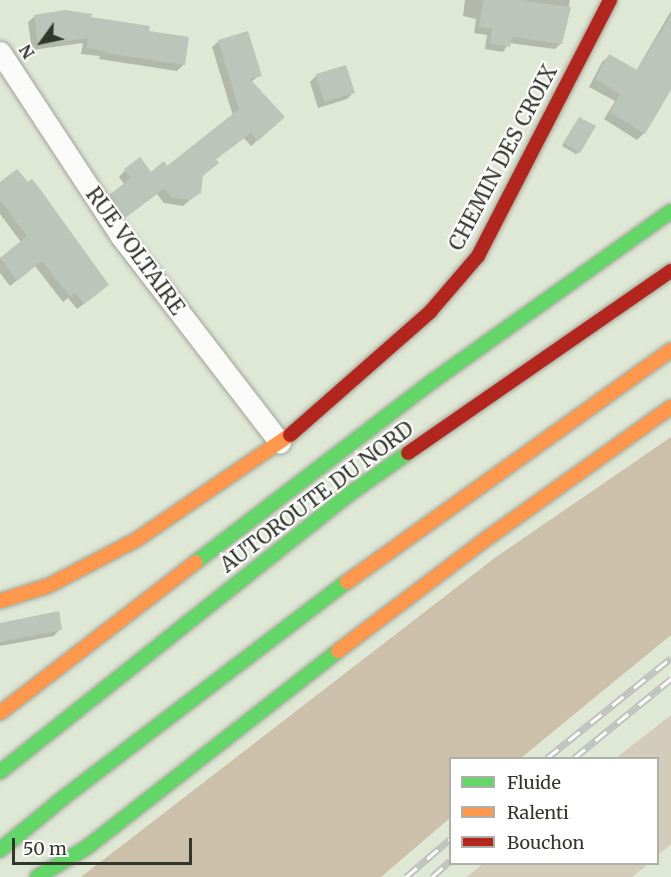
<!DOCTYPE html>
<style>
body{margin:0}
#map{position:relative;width:671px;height:877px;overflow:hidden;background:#dfe7d5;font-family:Merriweather,serif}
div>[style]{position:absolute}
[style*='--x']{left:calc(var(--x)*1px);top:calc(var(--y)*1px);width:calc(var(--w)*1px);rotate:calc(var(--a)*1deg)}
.green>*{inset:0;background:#d3ccbb}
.forest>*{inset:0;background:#cdc0aa}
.shadow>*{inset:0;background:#0003}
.building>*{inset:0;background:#bbc5ba}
.roads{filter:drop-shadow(0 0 2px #9fa497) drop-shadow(0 0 2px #9fa497)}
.street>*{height:21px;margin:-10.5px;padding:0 10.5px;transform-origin:10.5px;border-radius:10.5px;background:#fafbf9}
.fast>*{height:14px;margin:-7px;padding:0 7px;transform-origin:7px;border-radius:7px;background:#63d668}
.slow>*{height:14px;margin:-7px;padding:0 7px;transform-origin:7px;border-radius:7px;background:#ff974d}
.jam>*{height:14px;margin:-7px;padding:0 7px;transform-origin:7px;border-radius:7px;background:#b3261e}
.rail>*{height:7px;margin-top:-3.5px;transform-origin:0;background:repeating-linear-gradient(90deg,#fff 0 14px,#c0c2bd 0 28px);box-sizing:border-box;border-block:2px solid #c0c2bd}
span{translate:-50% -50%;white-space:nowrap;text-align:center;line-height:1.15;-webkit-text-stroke:4.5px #fff;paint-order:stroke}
.street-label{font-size:21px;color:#32372b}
.legend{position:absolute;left:449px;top:757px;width:210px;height:108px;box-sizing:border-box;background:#fff;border:2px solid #adafaa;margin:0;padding:8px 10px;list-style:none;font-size:18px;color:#32372b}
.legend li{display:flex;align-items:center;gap:12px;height:30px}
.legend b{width:30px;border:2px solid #adafaa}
.north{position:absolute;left:12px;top:12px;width:60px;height:60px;-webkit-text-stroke:4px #fff;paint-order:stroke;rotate:237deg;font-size:16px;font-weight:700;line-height:24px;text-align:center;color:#32372b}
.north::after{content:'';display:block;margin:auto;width:21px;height:27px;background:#32372b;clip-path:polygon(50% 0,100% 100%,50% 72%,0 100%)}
.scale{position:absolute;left:12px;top:838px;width:180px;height:27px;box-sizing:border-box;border:3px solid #32372b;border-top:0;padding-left:8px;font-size:18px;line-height:21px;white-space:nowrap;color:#32372b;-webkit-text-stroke:4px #fff;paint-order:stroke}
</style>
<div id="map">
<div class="green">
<i style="clip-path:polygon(671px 715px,671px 844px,658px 855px,658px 758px,616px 758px)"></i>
<i style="clip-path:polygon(483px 864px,648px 864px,632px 877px,466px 877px)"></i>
</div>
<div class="forest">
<i style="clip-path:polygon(671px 437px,671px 635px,521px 758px,450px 758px,450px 818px,381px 877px,81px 877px,496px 557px)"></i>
</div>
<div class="shadow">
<i style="clip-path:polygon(465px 0,570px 0,561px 43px,555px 49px,509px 43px,503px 52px,485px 49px,487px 35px,474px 33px,476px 19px,463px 16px)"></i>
<i style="clip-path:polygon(671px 11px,671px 87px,644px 133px,637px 140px,604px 119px,615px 101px,589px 87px,602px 62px,609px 56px,636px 71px)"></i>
<i style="clip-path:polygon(35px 16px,89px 18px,147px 32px,184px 64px,177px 71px,99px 59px,100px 56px,81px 54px,83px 43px,32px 50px,28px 22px)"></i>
<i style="clip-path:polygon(219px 41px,260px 75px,251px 82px,277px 123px,251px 146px,244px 138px,215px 160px,201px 177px,199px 192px,183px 206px,164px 203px,157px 194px,118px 223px,104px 202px,125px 185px,119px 177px,125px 170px,150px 174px,167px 168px,233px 116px,212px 47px)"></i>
<i style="clip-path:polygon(317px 75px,353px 93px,347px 99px,318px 108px,310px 82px)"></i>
<i style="clip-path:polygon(579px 118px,579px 152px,576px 154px,562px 146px)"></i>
<i style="clip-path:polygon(0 184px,101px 291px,77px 309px,68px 298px,63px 302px,35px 266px,10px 286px,0 273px,0 258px,21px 242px,0 214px)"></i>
<i style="clip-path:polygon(0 624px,60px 629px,54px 636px,0 646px)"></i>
</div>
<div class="building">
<i style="clip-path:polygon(483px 0,519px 0,571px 7px,562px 44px,512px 37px,510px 47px,490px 44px,492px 29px,479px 27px)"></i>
<i style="clip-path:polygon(65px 10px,92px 14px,91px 17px,150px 26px,149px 31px,189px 37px,185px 65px,105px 53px,105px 51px,87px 48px,88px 38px,38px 45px,34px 15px)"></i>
<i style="clip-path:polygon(671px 15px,671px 90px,645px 134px,610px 112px,620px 94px,595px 79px,609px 54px,637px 70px)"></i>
<i style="clip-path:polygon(248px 31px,262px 76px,250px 79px,285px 117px,258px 141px,251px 133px,216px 159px,219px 163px,203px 176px,201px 193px,190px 200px,171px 197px,164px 188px,125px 218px,109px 195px,131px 178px,124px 169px,140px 157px,151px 172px,164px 161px,167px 166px,239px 109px,218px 40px)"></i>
<i style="clip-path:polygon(346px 65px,355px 93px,324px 102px,316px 74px)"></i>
<i style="clip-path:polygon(579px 117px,596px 126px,580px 153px,563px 143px)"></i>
<i style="clip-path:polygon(17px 169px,28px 182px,32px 179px,40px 189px,109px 285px,84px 304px,75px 293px,70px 297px,42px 261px,17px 281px,0 258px,27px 236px,0 200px,0 182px)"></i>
<i style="clip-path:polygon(59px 611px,62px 630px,0 642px,0 623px)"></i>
</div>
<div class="roads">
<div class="street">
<i style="--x:0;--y:52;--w:219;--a:56.7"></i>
<i style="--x:120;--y:235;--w:262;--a:52.4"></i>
</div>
<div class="fast">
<i style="--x:196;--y:562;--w:298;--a:-37.4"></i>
<i style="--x:433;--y:381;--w:292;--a:-35.5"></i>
<i style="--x:0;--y:772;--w:445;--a:-38.5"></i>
<i style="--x:348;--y:495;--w:73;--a:-35"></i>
<i style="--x:0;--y:850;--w:82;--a:-39.5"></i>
<i style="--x:63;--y:798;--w:357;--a:-37.3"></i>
<i style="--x:37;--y:877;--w:57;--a:-30.6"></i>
<i style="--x:86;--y:848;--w:320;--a:-38"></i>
</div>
<div class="slow">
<i style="--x:347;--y:582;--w:398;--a:-35.6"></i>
<i style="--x:0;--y:601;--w:50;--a:-17.4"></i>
<i style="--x:48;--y:586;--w:99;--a:-27.6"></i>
<i style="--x:136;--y:540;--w:186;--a:-34.3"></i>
<i style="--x:338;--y:651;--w:189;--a:-37.1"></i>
<i style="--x:489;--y:537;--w:224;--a:-35.5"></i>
<i style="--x:0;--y:713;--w:247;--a:-37.6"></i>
</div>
<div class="jam">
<i style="--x:290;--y:435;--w:186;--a:-41.3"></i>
<i style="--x:430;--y:312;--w:74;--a:-49.4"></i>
<i style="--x:478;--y:256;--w:288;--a:-62.7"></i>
<i style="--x:408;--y:453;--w:320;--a:-34.7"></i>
</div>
</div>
<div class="rail">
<i style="--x:547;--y:758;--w:159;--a:-38.9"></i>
<i style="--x:574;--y:758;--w:125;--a:-39.2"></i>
<i style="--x:406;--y:877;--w:58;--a:-40.8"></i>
<i style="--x:432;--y:877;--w:24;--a:-42"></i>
</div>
<div class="street-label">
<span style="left:503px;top:158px;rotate:-62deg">CHEMIN DES CROIX</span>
<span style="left:135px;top:251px;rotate:54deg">RUE VOLTAIRE</span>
<span style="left:317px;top:497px;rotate:-37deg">AUTOROUTE DU NORD</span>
</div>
<ul class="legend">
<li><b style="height:8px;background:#63d668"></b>Fluide</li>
<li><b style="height:8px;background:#ff974d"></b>Ralenti</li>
<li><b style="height:8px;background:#b3261e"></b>Bouchon</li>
</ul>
<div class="north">N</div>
<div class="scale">50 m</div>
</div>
